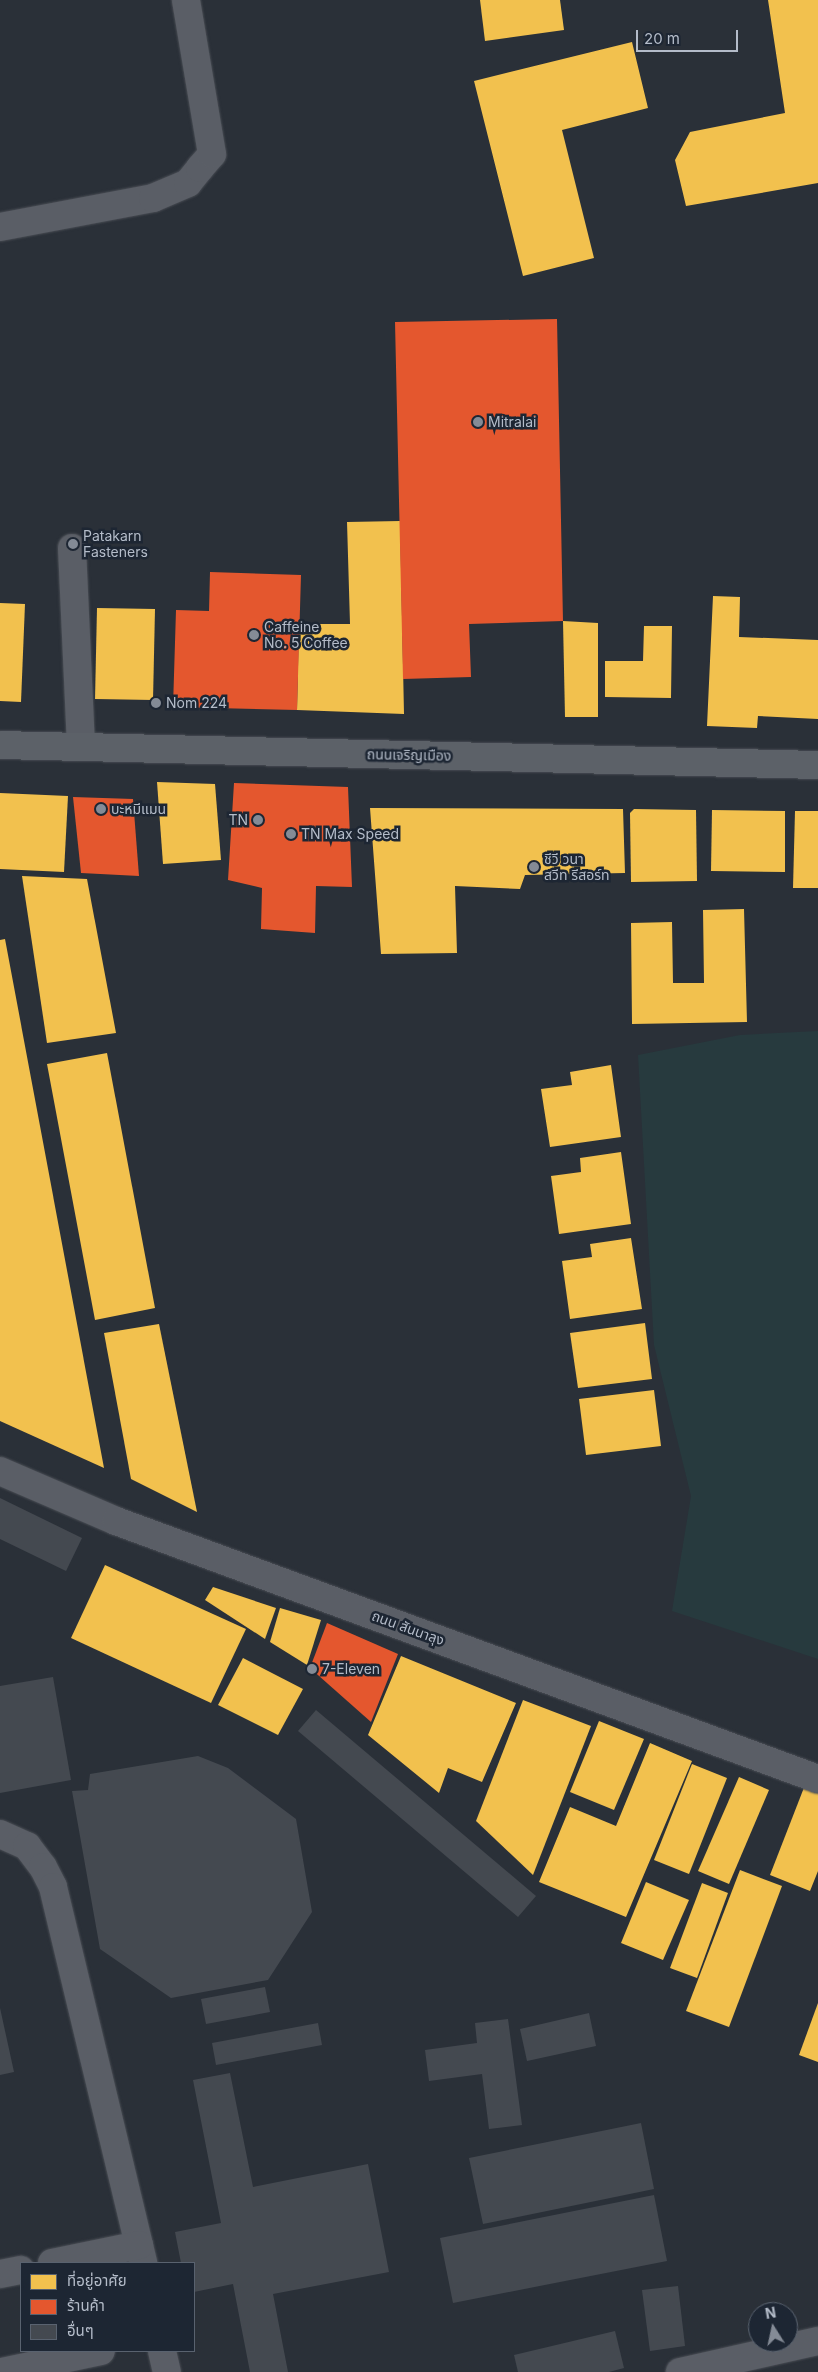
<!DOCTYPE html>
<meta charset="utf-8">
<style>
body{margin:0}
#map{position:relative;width:818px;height:2372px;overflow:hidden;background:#2a3038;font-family:Inter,"Noto Sans Thai",sans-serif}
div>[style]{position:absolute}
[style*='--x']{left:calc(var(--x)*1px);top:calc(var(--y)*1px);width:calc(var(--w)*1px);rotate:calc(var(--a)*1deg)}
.green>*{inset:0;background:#273a3e}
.homes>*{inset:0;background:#f2c14e}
.shops>*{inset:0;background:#e4572e}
.building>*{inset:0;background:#444950}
.roads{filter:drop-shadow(0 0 1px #484c53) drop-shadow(0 0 1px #484c53)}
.minor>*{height:28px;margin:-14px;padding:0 14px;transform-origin:14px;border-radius:14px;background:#5a5e66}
.major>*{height:28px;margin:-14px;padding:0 14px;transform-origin:14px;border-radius:14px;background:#5c6168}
.dots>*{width:14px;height:14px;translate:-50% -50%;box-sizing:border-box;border:2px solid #1d2633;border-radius:50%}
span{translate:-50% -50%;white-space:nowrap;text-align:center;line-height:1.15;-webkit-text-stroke:5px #1d2633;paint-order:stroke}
.poi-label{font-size:14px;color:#b4bcc9}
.left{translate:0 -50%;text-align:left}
.right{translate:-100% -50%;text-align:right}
.street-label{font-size:14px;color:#b4bcc9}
.legend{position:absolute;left:20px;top:2262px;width:175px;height:90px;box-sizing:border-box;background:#1d2633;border:1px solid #59626f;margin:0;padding:6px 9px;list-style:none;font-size:15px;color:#b4bcc9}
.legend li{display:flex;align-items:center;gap:10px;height:25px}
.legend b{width:25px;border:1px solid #59626f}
.north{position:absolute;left:748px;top:2302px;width:50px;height:50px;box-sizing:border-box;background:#1d2633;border:1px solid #59626f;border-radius:50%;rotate:350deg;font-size:14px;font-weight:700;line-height:20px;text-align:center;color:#b4bcc9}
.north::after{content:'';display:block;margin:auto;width:18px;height:22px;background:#848b96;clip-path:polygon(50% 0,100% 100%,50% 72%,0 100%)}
.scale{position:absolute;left:636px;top:30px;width:102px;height:22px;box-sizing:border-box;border:2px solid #b4bcc9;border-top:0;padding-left:6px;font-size:15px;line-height:18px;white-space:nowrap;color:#b4bcc9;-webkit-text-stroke:4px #1d2633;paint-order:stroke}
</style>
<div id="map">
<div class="green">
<i style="clip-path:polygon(818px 1031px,818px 1659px,672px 1611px,691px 1496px,654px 1345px,638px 1055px,740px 1035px)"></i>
</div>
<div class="homes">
<i style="clip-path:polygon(480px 0,560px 0,564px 30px,485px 41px)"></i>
<i style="clip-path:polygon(768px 0,818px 0,818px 183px,686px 206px,675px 160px,690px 132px,785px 113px)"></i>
<i style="clip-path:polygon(632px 42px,648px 108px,562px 130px,594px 258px,523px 276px,474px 81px)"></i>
<i style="clip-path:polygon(400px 521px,404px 714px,297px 710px,299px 624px,350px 624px,347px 522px)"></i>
<i style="clip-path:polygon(713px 596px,740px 597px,739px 637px,818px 640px,818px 719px,758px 716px,757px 728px,707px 726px)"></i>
<i style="clip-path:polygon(0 603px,25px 604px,21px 702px,0 701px)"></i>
<i style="clip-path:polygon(97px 608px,155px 609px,153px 700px,95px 699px)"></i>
<i style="clip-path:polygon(563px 621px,598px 623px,598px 717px,565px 717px)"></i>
<i style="clip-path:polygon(644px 626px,672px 626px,671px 698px,605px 697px,605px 661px,643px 661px)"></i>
<i style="clip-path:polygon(157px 782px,215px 784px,221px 860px,163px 864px)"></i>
<i style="clip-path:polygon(0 793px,68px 796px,64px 872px,0 869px)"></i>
<i style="clip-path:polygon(370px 808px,623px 809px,625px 873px,525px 875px,520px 889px,455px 886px,457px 953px,381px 954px)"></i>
<i style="clip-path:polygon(634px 809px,696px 810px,697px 881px,631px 882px,630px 813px)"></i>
<i style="clip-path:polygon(712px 810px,785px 811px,785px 872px,711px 871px)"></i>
<i style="clip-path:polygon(795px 811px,818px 811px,818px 888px,793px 888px)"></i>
<i style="clip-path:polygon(22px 876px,87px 879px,116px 1033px,47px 1043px)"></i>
<i style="clip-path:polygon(744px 909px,747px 1022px,632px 1024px,631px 923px,672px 922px,673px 983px,704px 983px,703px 910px)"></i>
<i style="clip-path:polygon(5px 939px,104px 1468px,0 1421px,0 940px)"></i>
<i style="clip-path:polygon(107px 1053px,155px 1308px,95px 1320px,47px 1064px)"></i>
<i style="clip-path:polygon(611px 1065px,621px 1137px,550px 1147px,541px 1089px,572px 1085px,570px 1072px)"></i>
<i style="clip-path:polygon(621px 1152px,631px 1224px,559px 1234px,551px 1176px,581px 1172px,580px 1158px)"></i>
<i style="clip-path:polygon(631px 1238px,642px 1309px,570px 1319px,562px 1261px,592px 1257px,590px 1244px)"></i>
<i style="clip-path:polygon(645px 1323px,652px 1379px,578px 1388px,570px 1333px)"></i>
<i style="clip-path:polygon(159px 1324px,197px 1512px,131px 1479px,104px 1333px)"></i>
<i style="clip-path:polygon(654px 1390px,661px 1446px,586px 1455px,579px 1399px)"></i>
<i style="clip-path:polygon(105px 1565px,246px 1629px,211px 1703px,71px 1638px)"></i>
<i style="clip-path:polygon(213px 1587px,276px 1608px,265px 1639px,205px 1600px)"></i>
<i style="clip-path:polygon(280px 1608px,321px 1620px,307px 1665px,270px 1642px)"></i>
<i style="clip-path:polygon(401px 1656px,516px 1703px,482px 1782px,448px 1768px,439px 1793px,368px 1735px)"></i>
<i style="clip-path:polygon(243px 1658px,303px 1689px,278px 1735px,218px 1705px)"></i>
<i style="clip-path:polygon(523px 1700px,591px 1726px,533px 1875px,476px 1821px)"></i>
<i style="clip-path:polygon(599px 1721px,644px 1739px,614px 1810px,570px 1792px)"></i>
<i style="clip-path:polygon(650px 1743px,692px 1761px,626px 1917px,539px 1882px,570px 1807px,616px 1826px)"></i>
<i style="clip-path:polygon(692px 1764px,727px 1778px,689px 1874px,654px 1860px)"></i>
<i style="clip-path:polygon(739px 1777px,769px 1790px,729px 1884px,698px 1871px)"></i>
<i style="clip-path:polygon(805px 1785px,818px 1790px,818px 1871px,810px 1891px,770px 1875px)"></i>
<i style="clip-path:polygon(740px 1870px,782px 1886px,729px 2027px,686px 2011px)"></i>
<i style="clip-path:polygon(646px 1882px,689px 1900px,663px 1960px,621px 1943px)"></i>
<i style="clip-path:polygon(702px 1883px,728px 1893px,697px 1978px,670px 1968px)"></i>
<i style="clip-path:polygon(818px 2003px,818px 2062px,799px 2055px)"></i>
</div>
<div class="shops">
<i style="clip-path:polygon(557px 319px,563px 621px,469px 624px,471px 677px,403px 679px,395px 322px)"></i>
<i style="clip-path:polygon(210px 572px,301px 575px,297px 710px,173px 707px,176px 610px,209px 611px)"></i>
<i style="clip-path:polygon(234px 783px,348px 787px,352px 887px,316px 886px,315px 933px,261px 929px,262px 888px,228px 880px)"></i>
<i style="clip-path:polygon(73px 797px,133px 799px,139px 876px,81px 873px)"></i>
<i style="clip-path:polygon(327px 1623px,398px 1654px,371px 1722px,310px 1668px)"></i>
</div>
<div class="building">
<i style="clip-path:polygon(0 1498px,82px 1538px,66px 1571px,0 1539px)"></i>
<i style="clip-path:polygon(53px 1677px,71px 1780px,0 1793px,0 1686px)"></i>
<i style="clip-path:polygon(316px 1710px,536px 1896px,518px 1917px,298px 1731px)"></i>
<i style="clip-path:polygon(198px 1756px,228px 1768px,296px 1819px,312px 1912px,268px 1980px,171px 1998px,100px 1949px,72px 1791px,88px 1790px,90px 1774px)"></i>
<i style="clip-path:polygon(265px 1987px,270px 2012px,206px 2024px,201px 1999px)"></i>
<i style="clip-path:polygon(0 2008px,14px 2072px,0 2075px)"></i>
<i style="clip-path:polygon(589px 2013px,596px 2046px,527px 2061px,520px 2029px)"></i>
<i style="clip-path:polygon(508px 2019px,522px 2125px,489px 2129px,482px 2074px,429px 2081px,425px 2050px,477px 2043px,475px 2023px)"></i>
<i style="clip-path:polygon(318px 2023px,322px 2045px,216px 2065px,212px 2043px)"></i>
<i style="clip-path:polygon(230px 2073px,253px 2187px,368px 2164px,389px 2272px,273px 2294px,288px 2372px,250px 2372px,233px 2284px,194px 2292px,194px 2263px,181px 2263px,175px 2232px,221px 2223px,193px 2080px)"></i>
<i style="clip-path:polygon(641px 2123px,654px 2189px,483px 2224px,469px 2158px)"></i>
<i style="clip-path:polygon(654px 2195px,667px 2261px,453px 2303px,440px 2238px)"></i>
<i style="clip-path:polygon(678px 2286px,685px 2346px,650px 2351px,642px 2290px)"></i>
<i style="clip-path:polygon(615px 2331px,624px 2368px,609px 2372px,518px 2372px,514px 2355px)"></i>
</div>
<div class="roads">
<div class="minor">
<i style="--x:0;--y:227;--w:156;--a:-10.7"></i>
<i style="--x:153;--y:198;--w:38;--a:-23"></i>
<i style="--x:188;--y:183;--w:19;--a:-51"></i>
<i style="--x:200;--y:168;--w:18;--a:-49"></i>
<i style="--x:212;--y:154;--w:156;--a:-99.6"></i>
<i style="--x:72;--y:548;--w:199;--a:87.4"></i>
<i style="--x:0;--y:1471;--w:126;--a:23.3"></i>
<i style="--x:116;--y:1521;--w:748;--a:20.18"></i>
<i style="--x:0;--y:1834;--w:30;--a:24"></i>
<i style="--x:27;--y:1846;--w:26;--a:53"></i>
<i style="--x:43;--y:1867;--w:22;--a:63"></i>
<i style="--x:53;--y:1887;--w:387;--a:76.5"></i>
<i style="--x:52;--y:2263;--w:89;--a:-11.7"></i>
<i style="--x:0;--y:2274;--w:21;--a:-11"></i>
<i style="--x:162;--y:2351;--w:22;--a:77"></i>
<i style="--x:2;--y:2372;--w:101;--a:-12"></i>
<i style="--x:680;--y:2372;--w:141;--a:-12.7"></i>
</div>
<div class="major">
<i style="--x:0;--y:745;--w:818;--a:1.4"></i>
</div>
</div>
<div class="dots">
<i style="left:478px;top:422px;background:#848b96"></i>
<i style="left:73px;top:544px;background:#848b96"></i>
<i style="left:254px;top:635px;background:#848b96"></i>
<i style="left:156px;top:703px;background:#848b96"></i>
<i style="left:101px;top:809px;background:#848b96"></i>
<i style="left:258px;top:820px;background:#848b96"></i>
<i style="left:291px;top:834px;background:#848b96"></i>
<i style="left:534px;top:867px;background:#848b96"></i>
<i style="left:312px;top:1669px;background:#848b96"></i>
</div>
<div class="poi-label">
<span class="left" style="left:488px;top:422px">Mitralai</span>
<span class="left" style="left:83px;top:544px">Patakarn<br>Fasteners</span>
<span class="left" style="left:264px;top:635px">Caffeine<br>No. 5 Coffee</span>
<span class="left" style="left:166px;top:703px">Nom 224</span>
<span class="left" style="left:111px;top:809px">บะหมีแมน</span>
<span class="right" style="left:248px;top:820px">TN</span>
<span class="left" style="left:301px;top:834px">TN Max Speed</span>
<span class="left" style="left:544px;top:867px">ชีวี วนา<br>สวีท รีสอร์ท</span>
<span class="left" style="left:322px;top:1669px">7-Eleven</span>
</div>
<div class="street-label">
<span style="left:409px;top:755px;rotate:1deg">ถนนเจริญเมือง</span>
<span style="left:408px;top:1628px;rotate:20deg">ถนน สันนาลุง</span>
</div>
<ul class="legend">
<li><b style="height:14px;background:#f2c14e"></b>ที่อยู่อาศัย</li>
<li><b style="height:14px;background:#e4572e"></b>ร้านค้า</li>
<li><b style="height:14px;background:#444950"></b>อื่นๆ</li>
</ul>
<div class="north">N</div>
<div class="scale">20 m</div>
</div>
